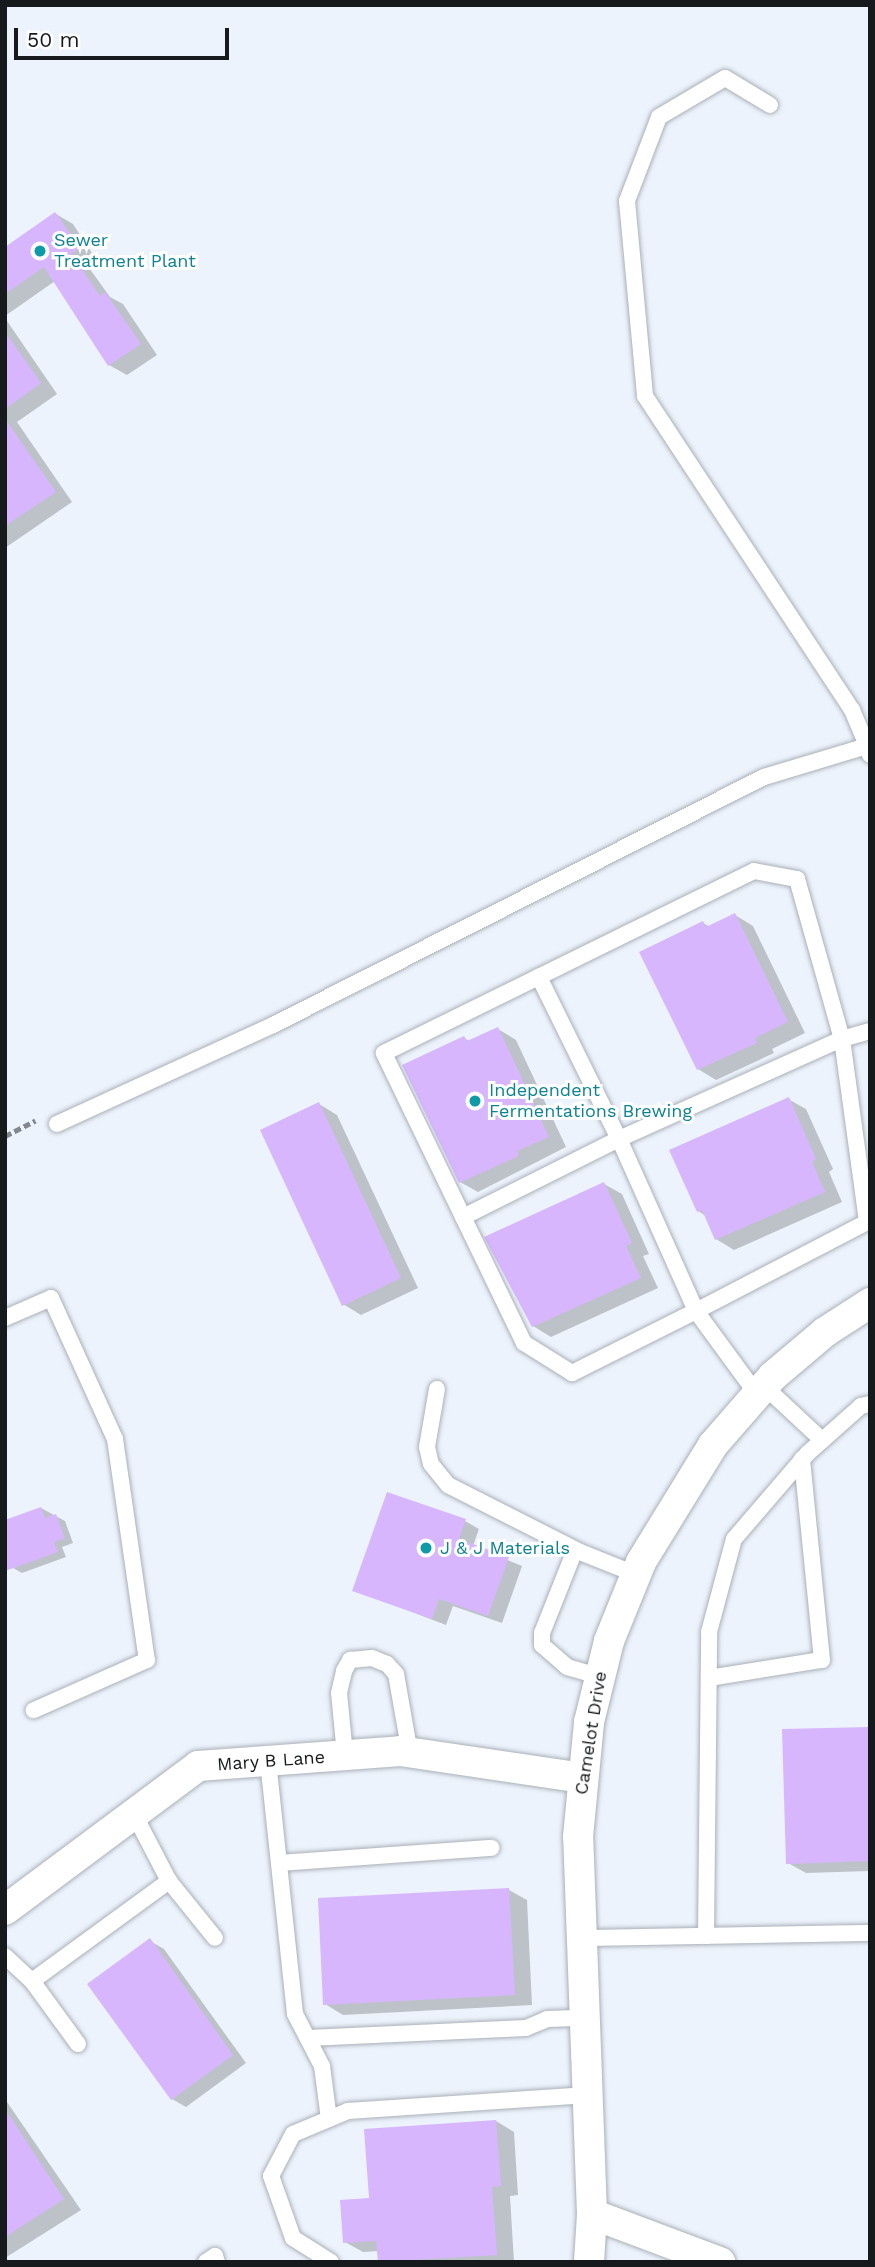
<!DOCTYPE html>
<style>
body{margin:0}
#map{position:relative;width:875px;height:2267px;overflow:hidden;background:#edf3fc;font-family:"Work Sans",sans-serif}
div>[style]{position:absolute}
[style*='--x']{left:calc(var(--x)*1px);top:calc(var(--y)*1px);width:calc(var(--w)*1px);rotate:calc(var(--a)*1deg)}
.shadow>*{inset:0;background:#0003}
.building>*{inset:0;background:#d7b6fe}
.path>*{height:4.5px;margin-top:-2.25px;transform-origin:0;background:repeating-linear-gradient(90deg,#83888e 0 7px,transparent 0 10.5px)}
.roads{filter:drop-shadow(0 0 2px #aab0b8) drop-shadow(0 0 2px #aab0b8)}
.lane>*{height:16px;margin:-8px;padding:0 8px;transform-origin:8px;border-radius:8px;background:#fff}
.street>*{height:30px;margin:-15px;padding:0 15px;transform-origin:15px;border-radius:15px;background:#fff}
.dots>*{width:19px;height:19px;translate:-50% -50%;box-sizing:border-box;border:4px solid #fff;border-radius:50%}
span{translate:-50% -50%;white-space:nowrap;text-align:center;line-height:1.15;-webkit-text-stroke:6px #fff;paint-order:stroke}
.culture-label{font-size:18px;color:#0d838f}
.left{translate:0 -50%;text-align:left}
.street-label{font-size:18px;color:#171a1d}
.frame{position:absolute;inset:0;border:7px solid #171a1d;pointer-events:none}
.scale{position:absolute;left:14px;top:28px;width:215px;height:32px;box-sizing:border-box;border:4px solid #171a1d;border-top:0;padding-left:9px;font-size:21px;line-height:24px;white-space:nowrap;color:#171a1d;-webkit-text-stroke:5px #fff;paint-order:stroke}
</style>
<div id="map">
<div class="shadow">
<i style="clip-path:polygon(56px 214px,73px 224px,96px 259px,87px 265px,110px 297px,123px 304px,157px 355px,127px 375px,109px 365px,55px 281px,5px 316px,5px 249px)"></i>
<i style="clip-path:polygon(5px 318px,57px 394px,17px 422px,72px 502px,5px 548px)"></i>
<i style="clip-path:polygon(735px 915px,753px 926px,805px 1033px,772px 1049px,774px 1053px,716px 1080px,698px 1069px,703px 923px,710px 927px)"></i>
<i style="clip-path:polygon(498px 1029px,516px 1040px,566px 1147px,478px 1192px,460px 1182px,464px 1038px,471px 1042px)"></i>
<i style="clip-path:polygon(788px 1099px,806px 1109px,833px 1169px,829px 1172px,842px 1202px,734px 1250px,716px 1239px,706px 1216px,698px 1211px)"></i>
<i style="clip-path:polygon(319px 1104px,337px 1115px,418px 1288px,361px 1315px,343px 1304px)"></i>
<i style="clip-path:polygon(604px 1184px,622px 1194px,649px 1254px,643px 1256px,658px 1288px,551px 1337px,533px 1326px)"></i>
<i style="clip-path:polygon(41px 1508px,65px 1521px,73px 1543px,62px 1547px,66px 1557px,22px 1573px,13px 1568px)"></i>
<i style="clip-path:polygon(465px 1521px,479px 1529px,473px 1546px,522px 1566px,502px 1623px,453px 1606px,446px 1625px,354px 1590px)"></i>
<i style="clip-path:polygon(870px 1728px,870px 1871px,806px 1873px,788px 1863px)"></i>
<i style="clip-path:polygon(509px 1890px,527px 1900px,532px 2005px,343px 2015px,325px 2004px)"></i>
<i style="clip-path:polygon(150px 1941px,164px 1949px,246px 2063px,186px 2107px,172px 2099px)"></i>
<i style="clip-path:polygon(5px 2099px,81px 2210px,5px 2258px)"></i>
<i style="clip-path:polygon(496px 2121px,514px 2132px,518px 2195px,510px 2196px,514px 2262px,380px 2262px,379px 2251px,363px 2252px,345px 2242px,371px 2200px)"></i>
</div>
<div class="building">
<i style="clip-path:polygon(55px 212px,80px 248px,71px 254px,100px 296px,105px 292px,141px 344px,108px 366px,44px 267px,5px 294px,5px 247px)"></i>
<i style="clip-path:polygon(5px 332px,41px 383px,5px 409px)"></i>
<i style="clip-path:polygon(5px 419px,56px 492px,5px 526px)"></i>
<i style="clip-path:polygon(735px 913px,788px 1022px,755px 1038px,757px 1043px,697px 1070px,639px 952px,703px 921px,706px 927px)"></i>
<i style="clip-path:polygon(498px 1027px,549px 1137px,517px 1151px,519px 1156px,459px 1183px,402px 1065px,464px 1036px,467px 1041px)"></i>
<i style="clip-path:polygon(789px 1097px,816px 1159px,812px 1162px,825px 1192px,715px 1240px,702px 1210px,697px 1212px,669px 1150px)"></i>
<i style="clip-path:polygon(319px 1102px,401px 1278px,342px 1306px,260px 1130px)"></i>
<i style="clip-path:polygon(604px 1182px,632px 1243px,626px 1246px,641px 1278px,532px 1327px,484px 1237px)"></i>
<i style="clip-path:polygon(387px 1492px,466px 1519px,459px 1539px,509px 1557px,488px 1616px,439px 1599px,432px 1619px,352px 1591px)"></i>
<i style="clip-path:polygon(41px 1507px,45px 1518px,56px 1514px,65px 1538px,54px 1542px,58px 1552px,5px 1571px,5px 1520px)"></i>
<i style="clip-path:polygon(870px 1727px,870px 1861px,786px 1864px,782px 1729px)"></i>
<i style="clip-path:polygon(509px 1888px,515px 1995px,323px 2005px,318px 1898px)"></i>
<i style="clip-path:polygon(150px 1938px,233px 2055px,171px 2100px,87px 1984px)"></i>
<i style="clip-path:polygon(5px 2109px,64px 2199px,5px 2237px)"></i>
<i style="clip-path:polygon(496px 2120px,501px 2186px,492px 2187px,497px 2255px,378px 2262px,376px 2241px,343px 2243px,340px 2200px,369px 2198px,364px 2129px)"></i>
</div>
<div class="path">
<i style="--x:5;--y:1136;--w:34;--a:-27"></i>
</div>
<div class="roads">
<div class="lane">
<i style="--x:770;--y:105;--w:52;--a:-149"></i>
<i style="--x:725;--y:78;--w:77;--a:149.4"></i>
<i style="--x:659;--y:117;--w:90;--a:110.9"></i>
<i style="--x:627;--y:201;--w:196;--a:84.7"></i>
<i style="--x:645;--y:396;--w:376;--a:56.6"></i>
<i style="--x:852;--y:710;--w:39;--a:67"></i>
<i style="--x:57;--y:1124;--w:238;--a:-24.6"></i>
<i style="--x:273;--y:1025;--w:550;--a:-26.8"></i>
<i style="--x:764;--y:777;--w:108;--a:-16.8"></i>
<i style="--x:867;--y:746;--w:9;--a:72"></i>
<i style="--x:463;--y:1217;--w:174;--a:-26.6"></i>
<i style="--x:619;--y:1139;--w:244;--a:-24.2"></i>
<i style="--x:842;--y:1039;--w:185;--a:82.2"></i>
<i style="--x:867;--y:1222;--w:193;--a:152.5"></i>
<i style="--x:696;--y:1311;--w:188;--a:-114.1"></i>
<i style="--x:619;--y:1139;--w:181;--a:-116.3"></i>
<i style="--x:5;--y:1318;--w:50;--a:-23.5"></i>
<i style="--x:51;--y:1298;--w:155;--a:65.6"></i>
<i style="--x:115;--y:1439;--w:223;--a:81.8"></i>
<i style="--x:147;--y:1660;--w:124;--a:156.1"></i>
<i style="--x:763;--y:1385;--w:81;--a:43"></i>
<i style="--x:437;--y:1389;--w:59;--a:99.8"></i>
<i style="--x:427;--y:1447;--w:17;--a:77"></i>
<i style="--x:431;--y:1464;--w:27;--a:51"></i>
<i style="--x:448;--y:1485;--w:148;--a:26.9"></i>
<i style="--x:580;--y:1552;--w:59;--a:21.8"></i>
<i style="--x:756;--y:1393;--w:102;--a:-126.2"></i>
<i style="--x:696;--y:1311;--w:139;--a:153.4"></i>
<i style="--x:572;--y:1373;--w:57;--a:-148"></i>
<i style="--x:524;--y:1343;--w:322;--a:-115.8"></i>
<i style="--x:384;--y:1053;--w:412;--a:-26.2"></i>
<i style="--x:754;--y:871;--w:44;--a:10.5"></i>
<i style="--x:797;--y:879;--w:166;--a:74.3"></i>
<i style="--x:842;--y:1039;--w:29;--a:-16"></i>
<i style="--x:575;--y:1550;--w:89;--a:111.7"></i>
<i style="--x:542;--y:1633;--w:12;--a:90"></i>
<i style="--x:542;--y:1645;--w:33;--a:41"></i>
<i style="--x:567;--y:1667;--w:33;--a:16"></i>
<i style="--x:709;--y:1678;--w:114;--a:-9.1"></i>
<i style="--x:822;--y:1660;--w:202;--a:-95.7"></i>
<i style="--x:345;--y:1755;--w:62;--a:-95.5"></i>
<i style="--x:339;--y:1693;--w:23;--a:-77"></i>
<i style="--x:344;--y:1671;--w:13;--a:-61"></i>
<i style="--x:350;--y:1660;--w:22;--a:-5"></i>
<i style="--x:372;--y:1658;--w:16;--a:22"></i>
<i style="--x:387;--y:1664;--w:13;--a:48"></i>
<i style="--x:396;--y:1674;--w:80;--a:80"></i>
<i style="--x:268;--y:1761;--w:254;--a:83.9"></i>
<i style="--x:295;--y:2014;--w:59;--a:62.6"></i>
<i style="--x:322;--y:2066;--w:53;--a:82.5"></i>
<i style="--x:134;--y:1814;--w:76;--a:62.4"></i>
<i style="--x:169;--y:1881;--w:73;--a:51.1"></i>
<i style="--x:280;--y:1863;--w:212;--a:-4.1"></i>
<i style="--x:706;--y:1936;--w:304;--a:-89.4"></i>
<i style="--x:709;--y:1632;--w:96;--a:-75"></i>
<i style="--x:734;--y:1539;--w:113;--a:-49.3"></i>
<i style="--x:808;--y:1453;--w:71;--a:-41.6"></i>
<i style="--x:861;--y:1406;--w:9;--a:-13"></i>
<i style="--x:582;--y:1938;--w:288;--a:-1"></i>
<i style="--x:5;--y:1956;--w:37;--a:43"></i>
<i style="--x:32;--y:1981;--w:78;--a:53.9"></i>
<i style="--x:32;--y:1981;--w:170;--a:-36.1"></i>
<i style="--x:308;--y:2038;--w:218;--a:-2.6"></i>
<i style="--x:526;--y:2028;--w:23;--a:-23"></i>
<i style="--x:547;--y:2019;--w:37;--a:-2"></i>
<i style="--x:206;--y:2262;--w:11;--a:-34"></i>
<i style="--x:215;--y:2256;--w:6;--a:72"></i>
<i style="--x:331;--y:2262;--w:45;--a:-147.7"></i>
<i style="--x:293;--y:2238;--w:66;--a:-109.5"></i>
<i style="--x:271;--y:2176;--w:47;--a:-62.4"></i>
<i style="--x:293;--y:2134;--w:60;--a:-22.7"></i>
<i style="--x:348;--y:2111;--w:240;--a:-3.8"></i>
</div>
<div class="street">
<i style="--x:5;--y:1910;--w:241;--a:-36.7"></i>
<i style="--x:198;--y:1766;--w:203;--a:-4.2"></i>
<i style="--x:400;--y:1751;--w:184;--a:8.4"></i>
<i style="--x:592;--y:2214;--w:137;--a:20.6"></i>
<i style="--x:589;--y:2262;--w:48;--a:-86.4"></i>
<i style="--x:592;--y:2214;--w:377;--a:-92.1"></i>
<i style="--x:578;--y:1837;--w:116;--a:-84.5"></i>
<i style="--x:589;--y:1722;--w:83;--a:-76.1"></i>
<i style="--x:609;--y:1641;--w:85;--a:-67.9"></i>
<i style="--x:641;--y:1562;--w:137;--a:-58.4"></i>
<i style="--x:713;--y:1445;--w:91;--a:-49"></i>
<i style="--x:773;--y:1376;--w:68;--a:-40.2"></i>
<i style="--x:825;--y:1332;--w:54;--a:-32.8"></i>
</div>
</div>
<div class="dots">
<i style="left:40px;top:251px;background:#0f9aa8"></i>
<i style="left:475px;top:1101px;background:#0f9aa8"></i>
<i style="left:426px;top:1548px;background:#0f9aa8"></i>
</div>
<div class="culture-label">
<span class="left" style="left:54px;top:251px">Sewer<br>Treatment Plant</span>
<span class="left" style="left:489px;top:1101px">Independent<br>Fermentations Brewing</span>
<span class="left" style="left:440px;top:1548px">J &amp; J Materials</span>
</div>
<div class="street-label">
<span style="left:591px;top:1733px;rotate:-81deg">Camelot Drive</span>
<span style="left:271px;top:1761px;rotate:-4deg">Mary B Lane</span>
</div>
<div class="frame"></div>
<div class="scale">50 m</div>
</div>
